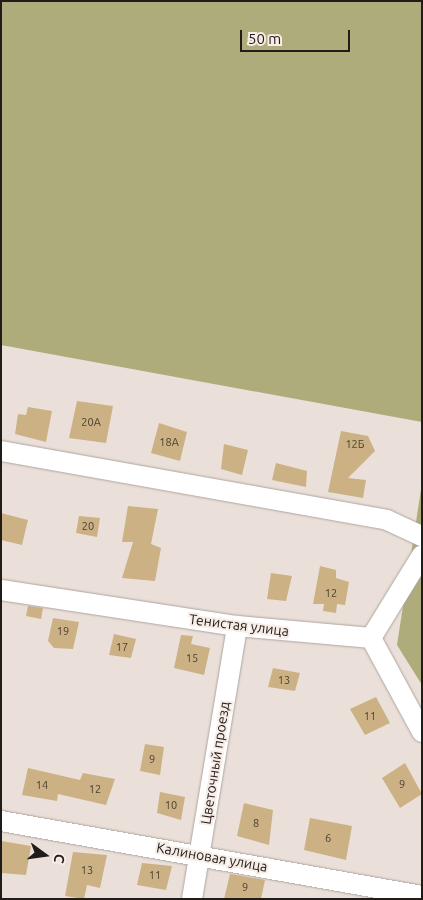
<!DOCTYPE html>
<meta charset="utf-8">
<style>
body{margin:0}
#map{position:relative;width:423px;height:900px;overflow:hidden;background:#ebe0d9;font-family:Ubuntu,sans-serif}
div>[style]{position:absolute}
[style*='--x']{left:calc(var(--x)*1px);top:calc(var(--y)*1px);width:calc(var(--w)*1px);rotate:calc(var(--a)*1deg)}
.forest>*{inset:0;background:#aeac7b}
.building>*{inset:0;background:#cbb184}
.roads{filter:drop-shadow(0 0 1px #aea49e) drop-shadow(0 0 1px #aea49e)}
.minor>*{height:20px;margin:-10px;padding:0 10px;transform-origin:10px;border-radius:10px;background:#fff}
span{translate:-50% -50%;white-space:nowrap;text-align:center;line-height:1.15;-webkit-text-stroke:4px #f8ede6;paint-order:stroke}
.number-label{font-size:11px;color:#4b4134}
.number-label span{-webkit-text-stroke-width:0}
.street-label{font-size:14px;color:#201c1a}
.frame{position:absolute;inset:0;border:2px solid #201c1a;pointer-events:none}
.north{position:absolute;left:20px;top:830px;width:50px;height:50px;-webkit-text-stroke:4px #f8ede6;paint-order:stroke;rotate:104deg;font-size:14px;font-weight:700;line-height:20px;text-align:center;color:#201c1a}
.north::after{content:'';display:block;margin:auto;width:18px;height:22px;background:#201c1a;clip-path:polygon(50% 0,100% 100%,50% 72%,0 100%)}
.scale{position:absolute;left:240px;top:30px;width:110px;height:22px;box-sizing:border-box;border:2px solid #201c1a;border-top:0;padding-left:6px;font-size:15px;line-height:18px;white-space:nowrap;color:#201c1a;-webkit-text-stroke:4px #f8ede6;paint-order:stroke}
</style>
<div id="map">
<div class="forest">
<i style="clip-path:polygon(1px 1px,422px 1px,422px 422px,1px 345px)"></i>
<i style="clip-path:polygon(422px 483px,422px 685px,397px 645px)"></i>
</div>
<div class="building">
<i style="clip-path:polygon(77px 401px,113px 406px,106px 443px,69px 438px)"></i>
<i style="clip-path:polygon(28px 407px,52px 411px,46px 442px,15px 434px,18px 414px,26px 415px)"></i>
<i style="clip-path:polygon(159px 423px,187px 432px,180px 461px,151px 453px)"></i>
<i style="clip-path:polygon(341px 431px,368px 436px,375px 451px,348px 478px,366px 480px,363px 498px,328px 492px)"></i>
<i style="clip-path:polygon(224px 444px,248px 450px,242px 475px,221px 469px)"></i>
<i style="clip-path:polygon(276px 463px,307px 471px,306px 487px,272px 480px)"></i>
<i style="clip-path:polygon(128px 506px,158px 509px,151px 544px,161px 548px,155px 581px,122px 578px,133px 542px,122px 542px)"></i>
<i style="clip-path:polygon(1px 513px,28px 520px,22px 545px,1px 540px)"></i>
<i style="clip-path:polygon(79px 516px,100px 518px,97px 537px,76px 533px)"></i>
<i style="clip-path:polygon(320px 566px,336px 570px,336px 578px,349px 582px,345px 605px,337px 604px,336px 613px,323px 611px,324px 604px,313px 604px)"></i>
<i style="clip-path:polygon(271px 573px,292px 576px,286px 601px,267px 599px)"></i>
<i style="clip-path:polygon(28px 606px,43px 608px,41px 619px,26px 616px)"></i>
<i style="clip-path:polygon(53px 618px,79px 622px,73px 649px,54px 648px,48px 641px)"></i>
<i style="clip-path:polygon(114px 634px,136px 639px,131px 658px,109px 655px)"></i>
<i style="clip-path:polygon(181px 635px,193px 636px,191px 644px,210px 648px,204px 675px,174px 668px)"></i>
<i style="clip-path:polygon(273px 668px,300px 673px,295px 691px,268px 687px)"></i>
<i style="clip-path:polygon(376px 697px,390px 723px,365px 735px,350px 709px)"></i>
<i style="clip-path:polygon(145px 744px,164px 747px,160px 775px,140px 771px)"></i>
<i style="clip-path:polygon(405px 763px,422px 794px,400px 808px,382px 778px)"></i>
<i style="clip-path:polygon(28px 768px,80px 780px,83px 773px,115px 779px,106px 805px,58px 794px,57px 801px,22px 795px)"></i>
<i style="clip-path:polygon(160px 792px,185px 797px,181px 820px,157px 813px)"></i>
<i style="clip-path:polygon(244px 803px,273px 810px,269px 845px,237px 836px)"></i>
<i style="clip-path:polygon(310px 818px,352px 826px,346px 860px,304px 850px)"></i>
<i style="clip-path:polygon(1px 841px,31px 846px,26px 875px,1px 873px)"></i>
<i style="clip-path:polygon(73px 852px,107px 855px,100px 888px,87px 885px,84px 899px,65px 896px)"></i>
<i style="clip-path:polygon(142px 863px,172px 866px,166px 890px,137px 885px)"></i>
<i style="clip-path:polygon(230px 874px,265px 880px,261px 899px,224px 899px)"></i>
</div>
<div class="roads">
<div class="minor">
<i style="--x:1;--y:451;--w:392;--a:10.1"></i>
<i style="--x:387;--y:520;--w:38;--a:25"></i>
<i style="--x:1;--y:590;--w:239;--a:8.7"></i>
<i style="--x:237;--y:626;--w:135;--a:5.1"></i>
<i style="--x:371;--y:638;--w:107;--a:61.5"></i>
<i style="--x:371;--y:638;--w:97;--a:-58.4"></i>
<i style="--x:1;--y:821;--w:428;--a:10.1"></i>
<i style="--x:192;--y:899;--w:277;--a:-80.6"></i>
</div>
</div>
<div class="number-label">
<span style="left:91px;top:422px">20А</span>
<span style="left:169px;top:442px">18А</span>
<span style="left:355px;top:444px">12Б</span>
<span style="left:88px;top:526px">20</span>
<span style="left:331px;top:593px">12</span>
<span style="left:63px;top:631px">19</span>
<span style="left:122px;top:647px">17</span>
<span style="left:192px;top:658px">15</span>
<span style="left:284px;top:680px">13</span>
<span style="left:370px;top:716px">11</span>
<span style="left:152px;top:759px">9</span>
<span style="left:402px;top:784px">9</span>
<span style="left:42px;top:785px">14</span>
<span style="left:95px;top:789px">12</span>
<span style="left:171px;top:805px">10</span>
<span style="left:256px;top:823px">8</span>
<span style="left:328px;top:838px">6</span>
<span style="left:87px;top:870px">13</span>
<span style="left:155px;top:875px">11</span>
<span style="left:245px;top:887px">9</span>
</div>
<div class="street-label">
<span style="left:239px;top:625px;rotate:7deg">Тенистая улица</span>
<span style="left:215px;top:763px;rotate:-81deg">Цветочный проезд</span>
<span style="left:212px;top:857px;rotate:10deg">Калиновая улица</span>
</div>
<div class="frame"></div>
<div class="north">С</div>
<div class="scale">50 m</div>
</div>
